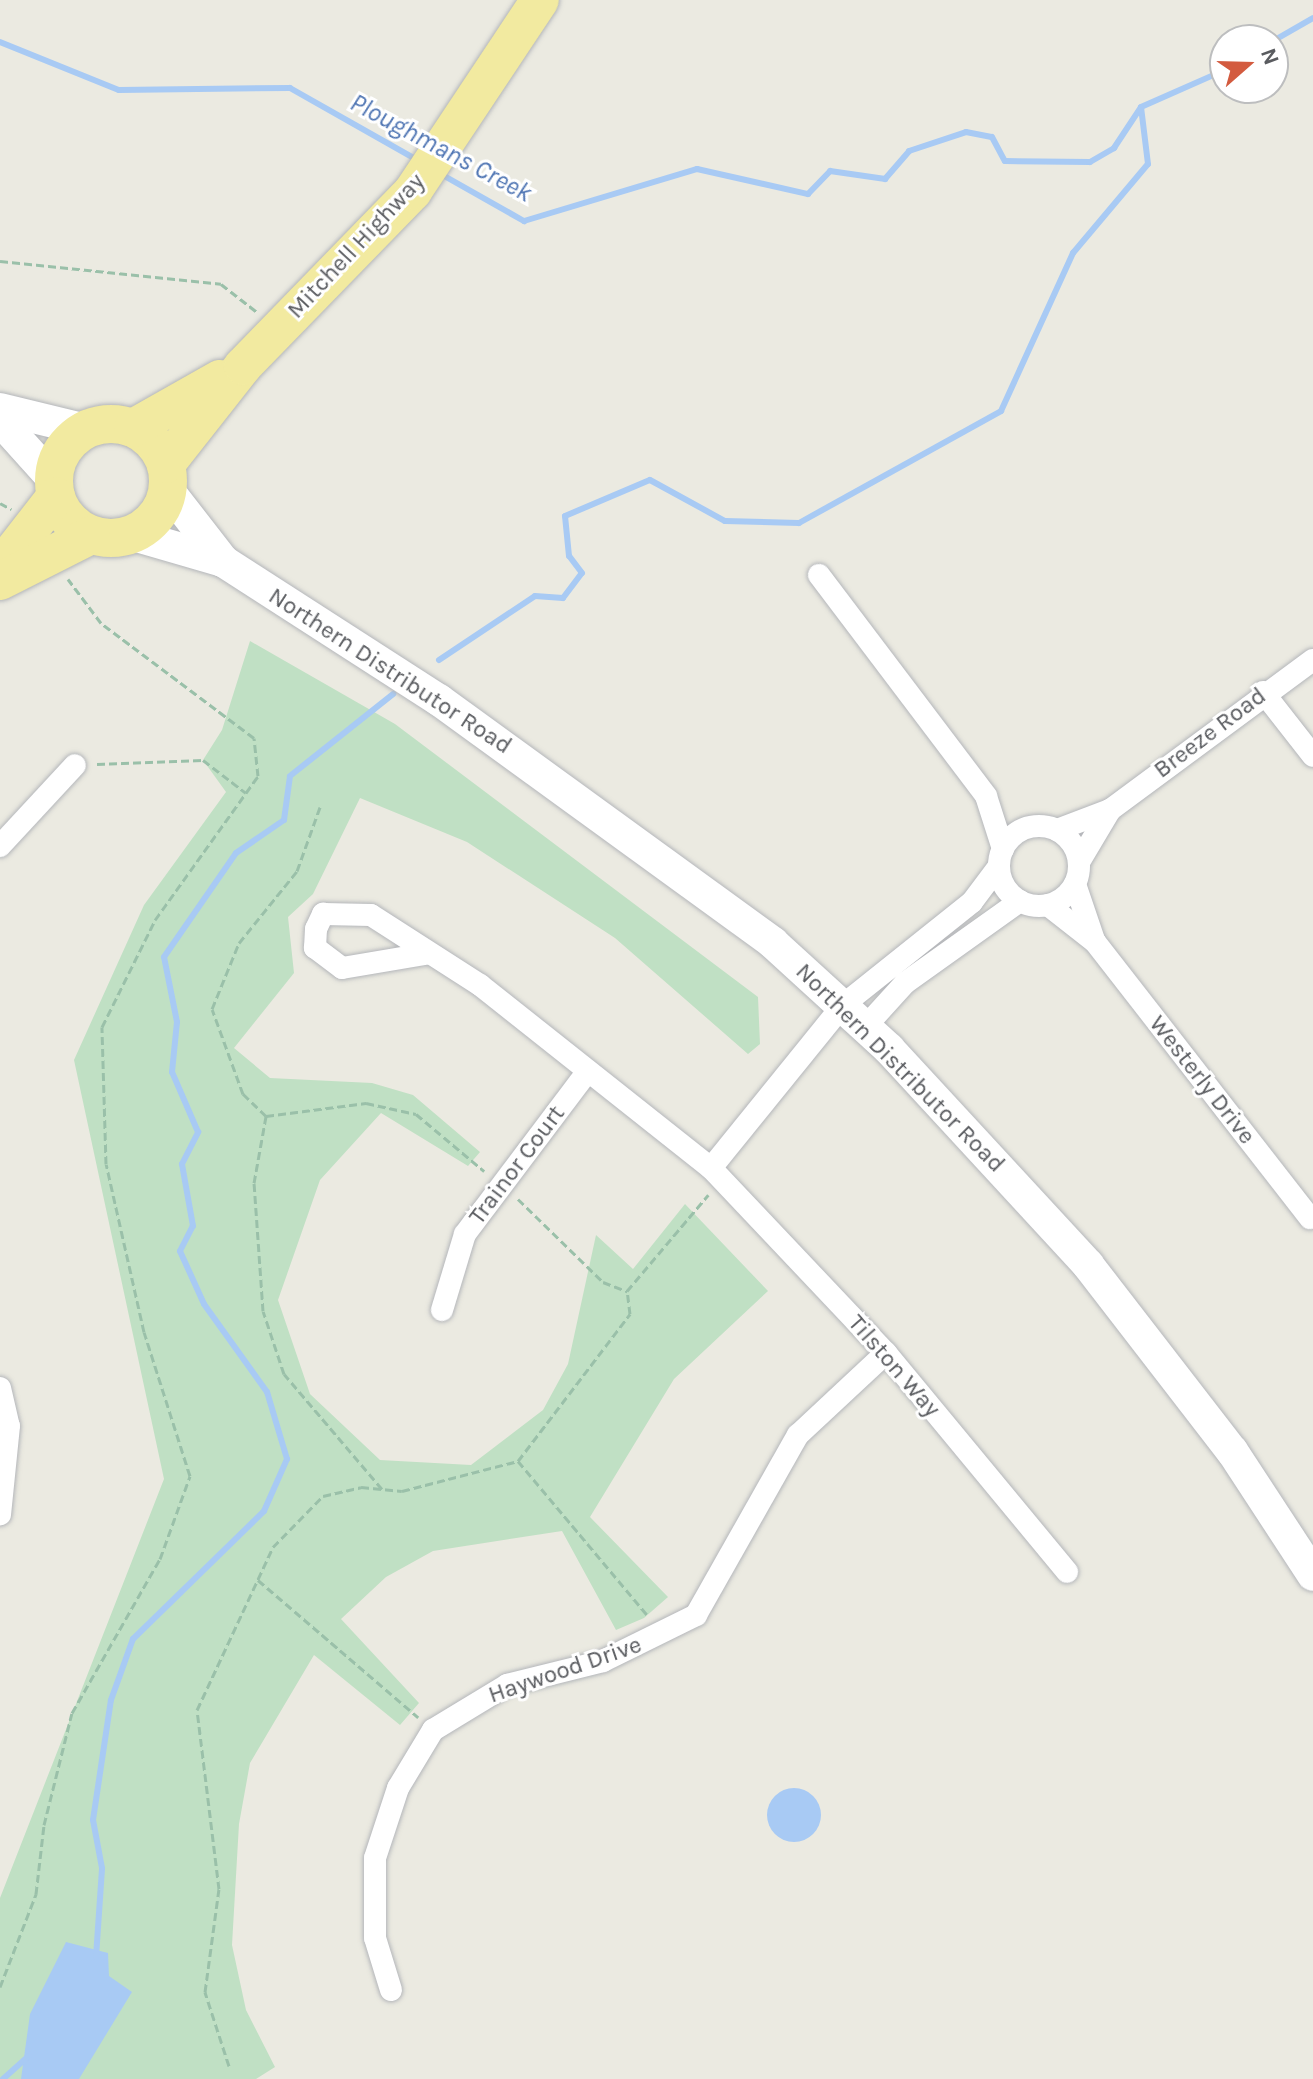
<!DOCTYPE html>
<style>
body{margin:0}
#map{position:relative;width:1313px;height:2079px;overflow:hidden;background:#ebeae1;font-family:Karla,sans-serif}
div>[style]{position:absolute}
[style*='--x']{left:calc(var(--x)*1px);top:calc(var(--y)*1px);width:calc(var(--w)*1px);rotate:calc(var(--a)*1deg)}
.green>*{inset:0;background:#c0e0c4}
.water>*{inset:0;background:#a8caf4}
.round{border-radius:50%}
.stream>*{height:6px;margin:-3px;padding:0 3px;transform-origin:3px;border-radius:3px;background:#a8caf4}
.path>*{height:3px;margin-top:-1.5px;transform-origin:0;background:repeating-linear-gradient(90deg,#9ac0a9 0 8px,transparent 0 12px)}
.roads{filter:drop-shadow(0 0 2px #b4b6ba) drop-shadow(0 0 2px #b4b6ba)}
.minor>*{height:22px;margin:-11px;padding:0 11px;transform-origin:11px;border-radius:11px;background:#fff}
.minor>.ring{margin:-11px;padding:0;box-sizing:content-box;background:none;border:22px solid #fff;border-radius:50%}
.secondary>*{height:32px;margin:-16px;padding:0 16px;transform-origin:16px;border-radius:16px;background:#fff}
.trunk>*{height:38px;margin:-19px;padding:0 19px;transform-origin:19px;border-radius:19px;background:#f2eaa0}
.trunk>.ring{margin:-19px;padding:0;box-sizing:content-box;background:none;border:38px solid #f2eaa0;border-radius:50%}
span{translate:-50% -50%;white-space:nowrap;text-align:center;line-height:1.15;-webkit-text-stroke:6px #fff;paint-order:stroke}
.street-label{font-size:24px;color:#5a5c60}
.water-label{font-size:26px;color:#4f75b3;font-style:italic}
.north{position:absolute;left:1209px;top:24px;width:80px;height:80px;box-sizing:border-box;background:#fff;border:2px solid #bdbebf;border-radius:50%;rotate:70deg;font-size:22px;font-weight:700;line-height:32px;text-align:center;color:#5a5c60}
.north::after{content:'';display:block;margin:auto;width:28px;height:36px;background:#d35b3f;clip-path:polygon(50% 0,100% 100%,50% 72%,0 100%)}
</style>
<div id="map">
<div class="green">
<i style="clip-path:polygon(250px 641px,395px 724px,758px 997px,760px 1044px,748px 1054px,615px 938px,467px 842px,360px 798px,313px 894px,288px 917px,294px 973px,234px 1048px,270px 1078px,372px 1083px,413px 1095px,480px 1152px,468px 1166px,381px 1113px,320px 1180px,278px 1300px,310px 1394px,380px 1460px,471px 1465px,543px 1410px,568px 1364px,596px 1235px,633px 1269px,685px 1204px,768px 1291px,674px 1379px,590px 1517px,668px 1597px,644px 1618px,616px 1630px,562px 1531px,433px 1551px,386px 1577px,341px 1619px,419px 1703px,400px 1725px,314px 1655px,250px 1763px,239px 1824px,232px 1945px,246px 2010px,275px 2067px,256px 2079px,0 2079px,0 1898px,164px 1479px,74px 1060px,144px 905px,226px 792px,203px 760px,222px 730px)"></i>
</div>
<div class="water">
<i class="round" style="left:767px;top:1788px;width:54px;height:54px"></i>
<i style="clip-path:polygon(66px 1942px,108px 1953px,109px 1976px,132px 1992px,79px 2079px,21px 2079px,30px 2014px)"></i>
</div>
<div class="stream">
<i style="--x:1273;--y:41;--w:46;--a:-29.9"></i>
<i style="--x:0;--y:42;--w:128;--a:22"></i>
<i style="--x:119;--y:90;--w:171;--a:-0.7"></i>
<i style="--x:290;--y:88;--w:148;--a:29.5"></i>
<i style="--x:439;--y:173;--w:98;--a:29.5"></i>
<i style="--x:524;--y:221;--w:181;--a:-16.7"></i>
<i style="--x:697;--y:169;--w:114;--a:12.7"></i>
<i style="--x:808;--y:194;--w:32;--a:-46"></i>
<i style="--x:830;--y:171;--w:56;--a:8.3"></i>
<i style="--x:885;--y:179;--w:37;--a:-49"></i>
<i style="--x:909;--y:151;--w:60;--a:-18.4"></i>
<i style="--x:966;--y:132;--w:26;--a:11"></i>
<i style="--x:992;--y:137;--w:27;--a:62"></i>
<i style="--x:1005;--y:161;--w:85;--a:0.7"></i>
<i style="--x:1090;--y:162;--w:28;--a:-30"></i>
<i style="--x:1114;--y:148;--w:49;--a:-56.6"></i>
<i style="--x:1141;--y:107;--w:92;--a:-23.8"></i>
<i style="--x:439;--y:660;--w:115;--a:-33.7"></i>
<i style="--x:535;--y:596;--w:28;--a:4"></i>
<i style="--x:563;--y:598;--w:31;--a:-53"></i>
<i style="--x:582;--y:573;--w:21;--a:-127"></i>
<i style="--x:569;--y:556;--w:40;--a:-95.7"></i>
<i style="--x:565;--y:516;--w:92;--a:-23"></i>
<i style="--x:650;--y:480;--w:85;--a:28.7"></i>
<i style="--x:725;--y:521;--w:74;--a:1.5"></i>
<i style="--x:799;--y:523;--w:231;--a:-29"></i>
<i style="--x:1001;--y:411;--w:174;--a:-65.5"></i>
<i style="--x:1073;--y:253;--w:116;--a:-49.9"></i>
<i style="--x:1148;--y:164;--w:57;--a:-97"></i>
<i style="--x:96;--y:1957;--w:89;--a:-86.1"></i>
<i style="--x:102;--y:1868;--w:49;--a:-100.6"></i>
<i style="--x:93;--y:1820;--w:121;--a:-81.5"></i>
<i style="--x:111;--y:1700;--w:65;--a:-70.2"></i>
<i style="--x:133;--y:1639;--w:183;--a:-44.3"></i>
<i style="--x:264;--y:1511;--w:57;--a:-66.1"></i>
<i style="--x:287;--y:1459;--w:70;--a:-106.6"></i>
<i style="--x:267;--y:1392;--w:108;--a:-125.6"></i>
<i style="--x:204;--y:1304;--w:58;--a:-114.4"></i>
<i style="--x:180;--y:1251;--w:28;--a:-63"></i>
<i style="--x:193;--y:1226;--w:63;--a:-100.1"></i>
<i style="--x:182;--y:1164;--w:36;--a:-63"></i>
<i style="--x:198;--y:1132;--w:65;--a:-113.4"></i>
<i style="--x:172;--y:1072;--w:50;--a:-84.3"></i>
<i style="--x:177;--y:1022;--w:66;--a:-101.3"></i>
<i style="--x:164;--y:957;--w:126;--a:-55.3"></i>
<i style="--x:236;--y:853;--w:58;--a:-34.5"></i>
<i style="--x:284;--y:820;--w:44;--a:-82.2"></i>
<i style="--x:290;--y:776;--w:132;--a:-38.5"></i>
<i style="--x:3;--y:2079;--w:36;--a:-42"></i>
</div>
<div class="path">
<i style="--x:0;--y:261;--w:222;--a:5.9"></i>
<i style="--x:221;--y:284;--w:46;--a:37.9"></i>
<i style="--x:0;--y:503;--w:13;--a:29"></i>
<i style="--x:97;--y:764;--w:106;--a:-2.2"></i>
<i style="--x:203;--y:760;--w:54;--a:37.5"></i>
<i style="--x:266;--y:1116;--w:32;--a:-136"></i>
<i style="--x:243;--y:1094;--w:90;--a:-110"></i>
<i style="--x:212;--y:1009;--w:71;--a:-67.8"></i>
<i style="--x:239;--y:943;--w:92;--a:-51.1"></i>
<i style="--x:297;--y:871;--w:68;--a:-70.2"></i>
<i style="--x:518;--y:1199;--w:119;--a:44.3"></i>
<i style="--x:603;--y:1282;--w:26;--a:21"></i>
<i style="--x:518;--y:1461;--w:201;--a:50"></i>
<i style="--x:382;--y:1489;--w:151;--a:-130.4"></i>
<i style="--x:284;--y:1374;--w:66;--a:-108.4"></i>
<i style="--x:263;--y:1311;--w:128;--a:-94"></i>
<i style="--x:254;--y:1183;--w:68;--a:-79.8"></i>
<i style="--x:266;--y:1116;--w:101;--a:-7.4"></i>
<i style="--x:366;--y:1103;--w:51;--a:12.4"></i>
<i style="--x:416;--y:1114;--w:89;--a:40"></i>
<i style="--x:258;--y:1580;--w:211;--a:40.6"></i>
<i style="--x:0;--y:1987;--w:100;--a:-68.8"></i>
<i style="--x:36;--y:1894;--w:69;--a:-83.4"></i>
<i style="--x:44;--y:1825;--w:115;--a:-76"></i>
<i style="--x:72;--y:1713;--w:177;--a:-60.3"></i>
<i style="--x:160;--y:1559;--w:88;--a:-70.1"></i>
<i style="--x:190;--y:1476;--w:151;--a:-107.7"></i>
<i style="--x:144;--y:1332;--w:172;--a:-102.7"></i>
<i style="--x:106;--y:1164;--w:137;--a:-91.7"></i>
<i style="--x:102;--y:1027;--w:119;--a:-63.6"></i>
<i style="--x:155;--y:920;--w:177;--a:-54.4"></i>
<i style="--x:258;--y:776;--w:38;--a:-96"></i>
<i style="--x:254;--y:738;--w:191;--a:-143.1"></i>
<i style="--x:101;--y:623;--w:55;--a:-126.9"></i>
<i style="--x:229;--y:2066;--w:78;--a:-108"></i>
<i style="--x:205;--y:1992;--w:104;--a:-82.3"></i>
<i style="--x:219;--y:1889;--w:180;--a:-97"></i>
<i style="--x:197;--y:1710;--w:180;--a:-65"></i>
<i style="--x:273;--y:1547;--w:71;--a:-45.6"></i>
<i style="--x:323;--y:1496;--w:39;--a:-13"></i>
<i style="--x:361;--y:1487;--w:41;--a:5.6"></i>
<i style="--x:402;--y:1491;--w:120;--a:-14.5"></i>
<i style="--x:518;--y:1461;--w:185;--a:-52.7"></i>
<i style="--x:630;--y:1314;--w:23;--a:-97"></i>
<i style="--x:627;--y:1291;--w:126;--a:-49.8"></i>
</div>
<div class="roads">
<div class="minor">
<i style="--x:819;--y:575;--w:277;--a:52.9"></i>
<i style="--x:986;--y:796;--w:56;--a:72.2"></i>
<i style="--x:1263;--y:692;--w:81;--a:52"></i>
<i class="ring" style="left:999px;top:826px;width:58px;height:58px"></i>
<i style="--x:1057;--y:830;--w:57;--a:-20.7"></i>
<i style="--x:1110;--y:810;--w:252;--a:-36.5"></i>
<i style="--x:0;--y:846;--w:110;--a:-47.2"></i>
<i style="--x:1079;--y:862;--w:61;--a:-59.2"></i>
<i style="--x:1075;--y:884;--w:59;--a:71.3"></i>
<i style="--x:1048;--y:905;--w:60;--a:38.2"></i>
<i style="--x:1095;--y:942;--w:350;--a:52.1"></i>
<i style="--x:425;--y:954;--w:84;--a:170.4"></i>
<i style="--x:342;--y:968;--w:34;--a:-143"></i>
<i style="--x:315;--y:948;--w:19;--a:-87"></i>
<i style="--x:316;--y:929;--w:17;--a:-65"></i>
<i style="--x:323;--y:914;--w:48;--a:1.2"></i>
<i style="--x:371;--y:915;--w:130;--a:32.7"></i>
<i style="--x:480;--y:985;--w:295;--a:38.4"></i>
<i style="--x:711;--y:1168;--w:255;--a:46.6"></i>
<i style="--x:886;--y:1353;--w:284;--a:50.4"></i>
<i style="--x:866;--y:1026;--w:58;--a:-47.8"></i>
<i style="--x:905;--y:983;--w:141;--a:-35.5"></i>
<i style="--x:711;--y:1168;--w:210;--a:-51"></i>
<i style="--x:843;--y:1005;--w:165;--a:-38.6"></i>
<i style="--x:972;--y:902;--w:45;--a:-53.1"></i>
<i style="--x:442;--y:1310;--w:79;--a:-73.2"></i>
<i style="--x:465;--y:1234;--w:204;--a:-53"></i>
<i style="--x:0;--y:1388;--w:39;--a:77"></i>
<i style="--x:9;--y:1426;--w:89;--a:95.8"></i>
<i style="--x:391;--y:1990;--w:54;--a:-107.1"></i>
<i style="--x:375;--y:1938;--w:80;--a:-90"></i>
<i style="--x:375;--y:1858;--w:74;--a:-71.8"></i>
<i style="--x:398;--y:1788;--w:68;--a:-58.9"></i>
<i style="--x:433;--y:1730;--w:87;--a:-31.3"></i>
<i style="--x:507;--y:1685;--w:99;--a:-14"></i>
<i style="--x:603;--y:1661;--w:104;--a:-26.3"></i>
<i style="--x:696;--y:1615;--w:207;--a:-60.5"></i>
<i style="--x:798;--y:1435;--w:120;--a:-43"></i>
</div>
<div class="secondary">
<i style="--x:0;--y:409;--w:89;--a:13.7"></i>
<i style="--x:0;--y:420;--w:81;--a:48"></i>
<i style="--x:168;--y:490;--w:90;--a:52.2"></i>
<i style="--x:133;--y:535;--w:94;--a:16.1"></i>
<i style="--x:223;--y:561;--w:257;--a:32.8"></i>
<i style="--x:439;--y:700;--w:413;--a:36"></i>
<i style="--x:773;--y:943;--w:157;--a:42.4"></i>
<i style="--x:889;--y:1049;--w:294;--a:47.3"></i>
<i style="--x:1088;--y:1265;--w:235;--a:52.3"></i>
<i style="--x:1232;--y:1451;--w:148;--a:56.8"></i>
</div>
<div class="trunk">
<i class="ring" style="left:54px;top:424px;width:76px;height:76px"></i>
<i style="--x:133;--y:428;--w:100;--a:-29.4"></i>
<i style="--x:166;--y:464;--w:125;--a:-51.8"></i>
<i style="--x:243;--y:366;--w:244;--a:-45.8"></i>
<i style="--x:413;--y:191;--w:229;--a:-56.4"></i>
<i style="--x:0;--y:568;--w:91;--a:-52.1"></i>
<i style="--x:0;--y:581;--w:102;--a:-26.8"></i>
</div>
</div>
<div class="street-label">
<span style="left:356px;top:246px;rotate:-47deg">Mitchell Highway</span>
<span style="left:390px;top:671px;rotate:33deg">Northern Distributor Road</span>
<span style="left:1210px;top:733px;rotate:-37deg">Breeze Road</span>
<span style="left:900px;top:1068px;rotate:45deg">Northern Distributor Road</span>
<span style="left:1202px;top:1080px;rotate:52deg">Westerly Drive</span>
<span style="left:517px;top:1165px;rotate:-53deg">Trainor Court</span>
<span style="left:894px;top:1366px;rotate:49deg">Tilston Way</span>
<span style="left:565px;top:1670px;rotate:-19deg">Haywood Drive</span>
</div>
<div class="water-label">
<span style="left:441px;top:148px;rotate:28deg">Ploughmans Creek</span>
</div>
<div class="north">N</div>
</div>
